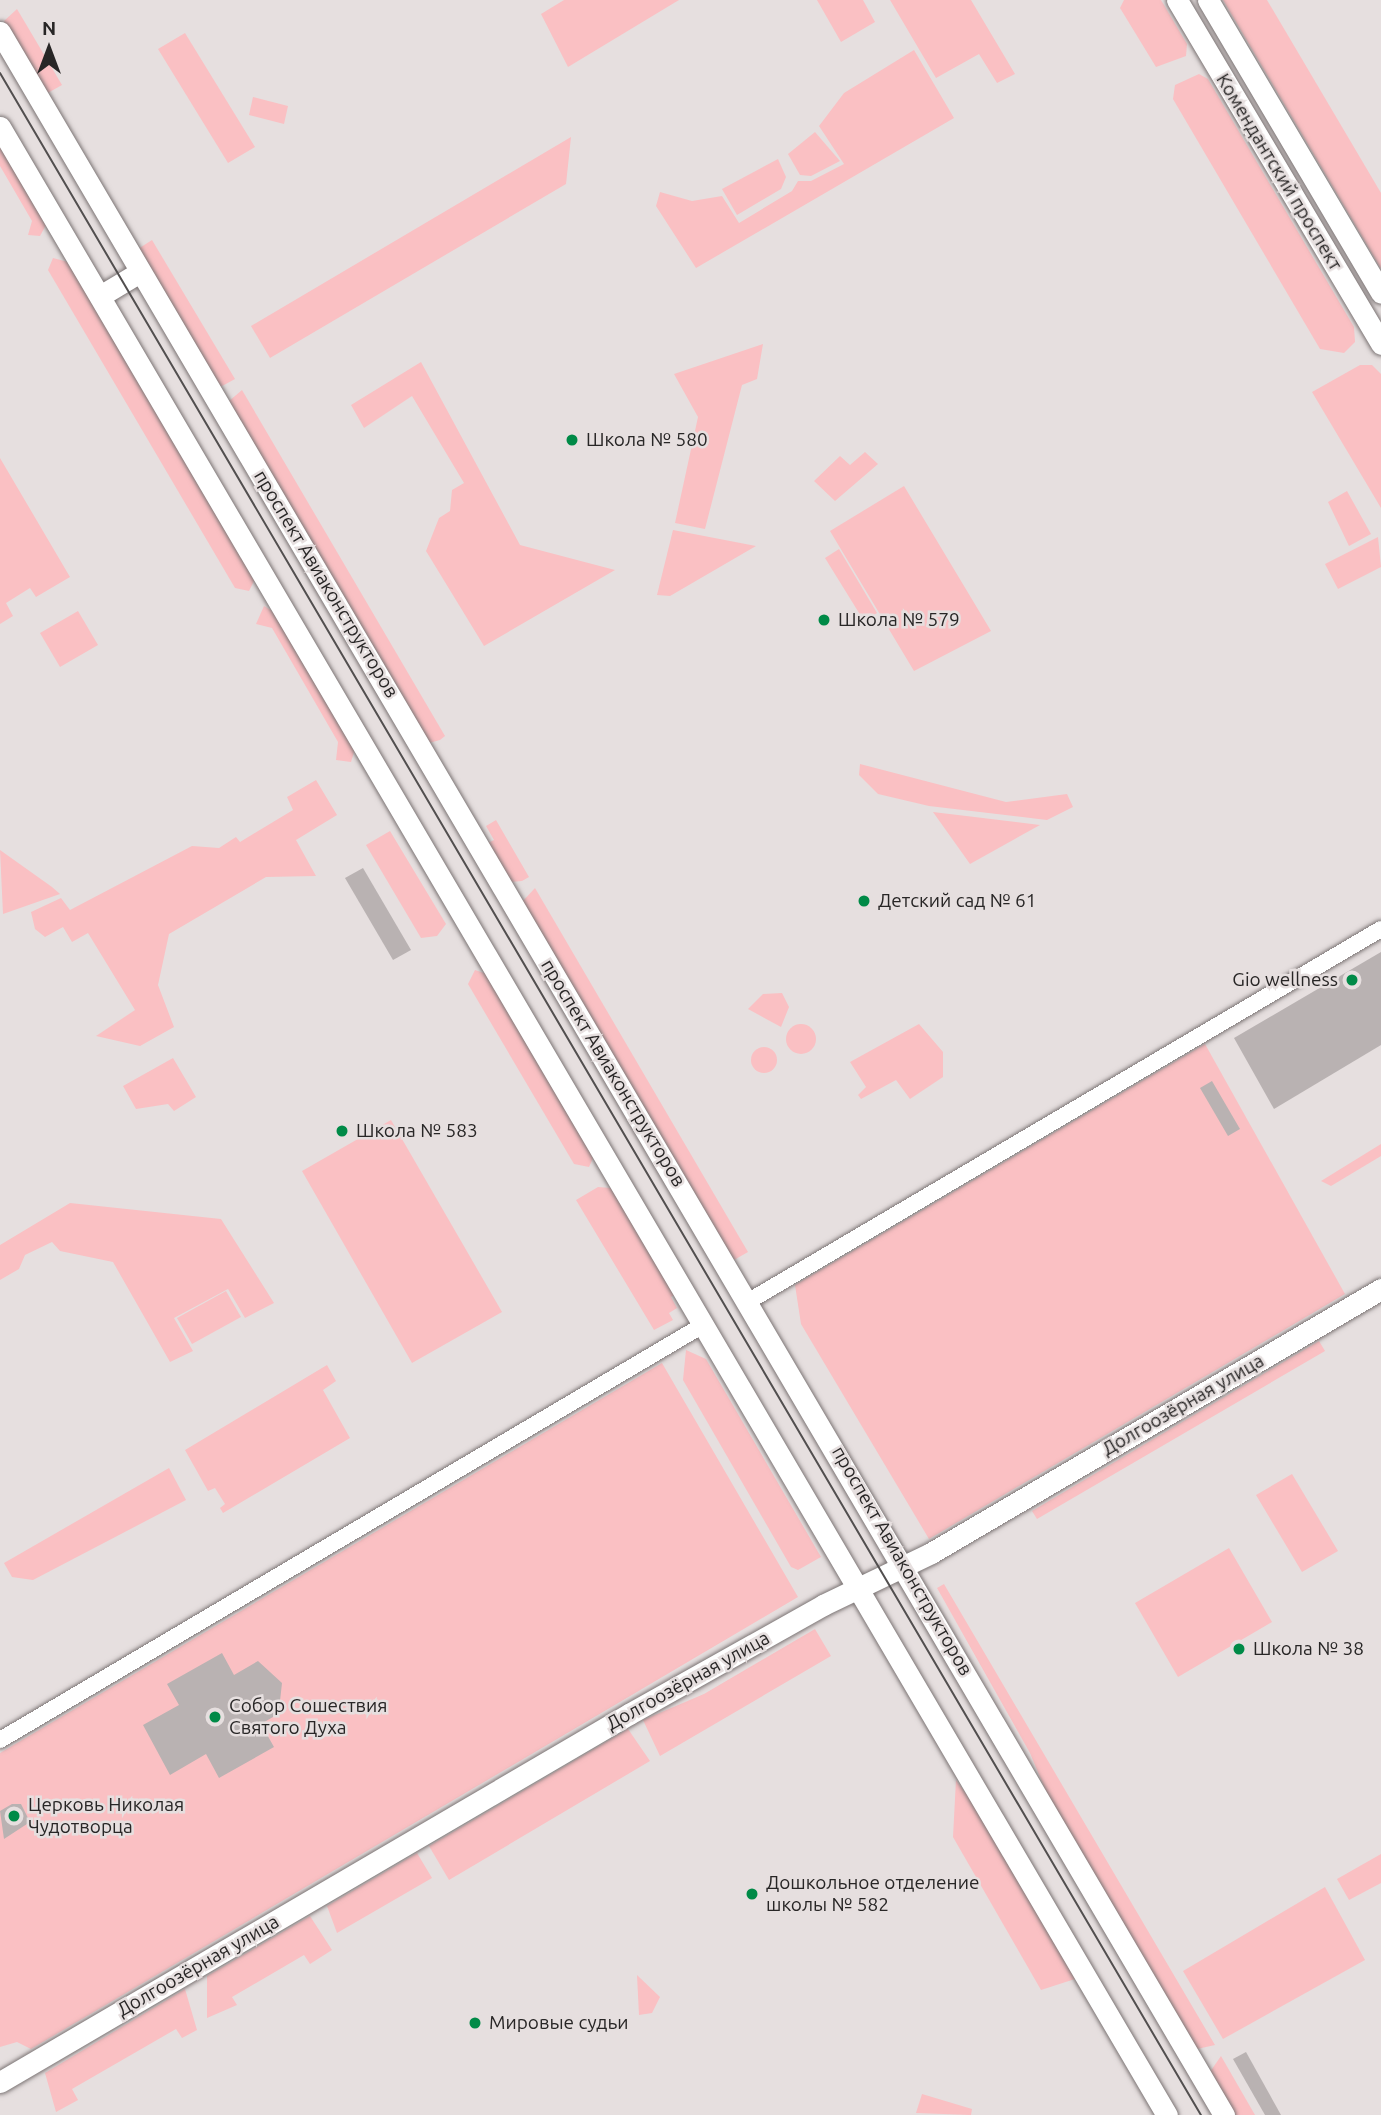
<!DOCTYPE html>
<meta charset="utf-8">
<style>
body{margin:0}
#map{position:relative;width:1381px;height:2115px;overflow:hidden;background:#e6dfdf;font-family:Ubuntu,sans-serif}
div>[style]{position:absolute}
[style*='--x']{left:calc(var(--x)*1px);top:calc(var(--y)*1px);width:calc(var(--w)*1px);rotate:calc(var(--a)*1deg)}
.green>*{inset:0;background:#fac0c3}
.round{border-radius:50%}
.building>*{inset:0;background:#b9b2b2}
.roads{filter:drop-shadow(0 0 2px #7b7474) drop-shadow(0 0 2px #7b7474)}
.street>*{height:16px;margin:-8px;padding:0 8px;transform-origin:8px;border-radius:8px;background:#fff}
.secondary>*{height:21px;margin:-10.5px;padding:0 10.5px;transform-origin:10.5px;border-radius:10.5px;background:#fff}
.tram>*{height:2px;margin:-1px;padding:0 1px;transform-origin:1px;border-radius:1px;background:#524f4f}
.dots>*{width:19px;height:19px;translate:-50% -50%;box-sizing:border-box;border:4px solid #e6dfdf;border-radius:50%}
span{translate:-50% -50%;white-space:nowrap;text-align:center;line-height:1.15;-webkit-text-stroke:5px #e6dfdf;paint-order:stroke}
.street-label{font-size:19px;color:#282626}
.poi-label{font-size:19px;color:#282626}
.left{translate:0 -50%;text-align:left}
.right{translate:-100% -50%;text-align:right}
.north{position:absolute;left:14px;top:14px;width:70px;height:70px;-webkit-text-stroke:5px #e6dfdf;paint-order:stroke;rotate:0deg;font-size:19px;font-weight:700;line-height:28px;text-align:center;color:#282626}
.north::after{content:'';display:block;margin:auto;width:24px;height:32px;background:#282626;clip-path:polygon(50% 0,100% 100%,50% 72%,0 100%)}
</style>
<div id="map">
<div class="green">
<i style="clip-path:polygon(564px 0,679px 0,568px 67px,541px 14px)"></i>
<i style="clip-path:polygon(817px 0,863px 0,875px 22px,841px 42px)"></i>
<i style="clip-path:polygon(890px 0,971px 0,1015px 74px,997px 83px,979px 54px,936px 78px)"></i>
<i style="clip-path:polygon(1124px 0,1161px 0,1187px 44px,1186px 56px,1156px 67px,1120px 8px)"></i>
<i style="clip-path:polygon(1223px 0,1267px 0,1381px 193px,1381px 269px)"></i>
<i style="clip-path:polygon(17px 9px,62px 85px,46px 94px,4px 21px)"></i>
<i style="clip-path:polygon(185px 33px,255px 147px,228px 163px,158px 49px)"></i>
<i style="clip-path:polygon(914px 50px,954px 118px,696px 268px,656px 206px,660px 192px,692px 201px,722px 196px,739px 223px,792px 191px,798px 181px,811px 181px,844px 164px,819px 126px,844px 93px)"></i>
<i style="clip-path:polygon(1199px 74px,1208px 79px,1354px 327px,1355px 342px,1344px 353px,1320px 349px,1173px 99px,1175px 85px)"></i>
<i style="clip-path:polygon(253px 97px,288px 106px,284px 124px,249px 115px)"></i>
<i style="clip-path:polygon(815px 132px,840px 161px,811px 176px,800px 175px,788px 154px)"></i>
<i style="clip-path:polygon(571px 137px,566px 184px,270px 358px,251px 326px)"></i>
<i style="clip-path:polygon(0 146px,46px 225px,40px 236px,28px 235px,32px 221px,0 166px)"></i>
<i style="clip-path:polygon(778px 159px,786px 177px,781px 189px,737px 215px,722px 189px)"></i>
<i style="clip-path:polygon(152px 240px,235px 379px,224px 385px,219px 387px,138px 249px)"></i>
<i style="clip-path:polygon(53px 258px,68px 262px,255px 579px,249px 591px,235px 588px,48px 270px)"></i>
<i style="clip-path:polygon(763px 344px,757px 379px,742px 385px,705px 529px,675px 523px,698px 417px,674px 374px)"></i>
<i style="clip-path:polygon(421px 362px,520px 545px,615px 570px,484px 646px,426px 551px,439px 518px,450px 511px,452px 490px,464px 483px,412px 396px,364px 428px,351px 405px)"></i>
<i style="clip-path:polygon(1360px 365px,1372px 365px,1381px 374px,1381px 508px,1312px 392px)"></i>
<i style="clip-path:polygon(242px 390px,445px 736px,440px 740px,429px 743px,228px 402px)"></i>
<i style="clip-path:polygon(865px 452px,878px 464px,835px 501px,814px 481px,840px 456px,850px 465px)"></i>
<i style="clip-path:polygon(0 458px,70px 577px,36px 597px,30px 588px,6px 603px,13px 616px,0 624px)"></i>
<i style="clip-path:polygon(904px 486px,991px 631px,914px 671px,830px 531px)"></i>
<i style="clip-path:polygon(1347px 491px,1371px 534px,1349px 546px,1328px 502px)"></i>
<i style="clip-path:polygon(673px 530px,756px 546px,670px 596px,657px 595px)"></i>
<i style="clip-path:polygon(1378px 537px,1381px 567px,1338px 589px,1325px 564px)"></i>
<i style="clip-path:polygon(839px 549px,877px 613px,864px 621px,825px 558px)"></i>
<i style="clip-path:polygon(264px 606px,274px 612px,355px 749px,351px 762px,336px 760px,338px 742px,272px 628px,256px 624px)"></i>
<i style="clip-path:polygon(78px 611px,98px 645px,60px 667px,40px 633px)"></i>
<i style="clip-path:polygon(860px 764px,1006px 802px,1067px 794px,1073px 807px,1047px 820px,929px 806px,878px 794px,859px 775px)"></i>
<i style="clip-path:polygon(316px 780px,337px 815px,296px 840px,316px 876px,266px 877px,169px 934px,158px 985px,174px 1027px,140px 1046px,96px 1036px,135px 1010px,88px 933px,72px 942px,63px 927px,45px 937px,35px 929px,31px 912px,61px 898px,70px 910px,192px 846px,219px 848px,236px 837px,240px 842px,293px 810px,287px 797px)"></i>
<i style="clip-path:polygon(933px 812px,1040px 825px,970px 864px)"></i>
<i style="clip-path:polygon(496px 820px,529px 877px,522px 881px,511px 882px,488px 843px,494px 840px,486px 826px)"></i>
<i style="clip-path:polygon(390px 831px,446px 924px,437px 936px,421px 938px,366px 845px)"></i>
<i style="clip-path:polygon(0 850px,52px 887px,60px 894px,3px 914px)"></i>
<i style="clip-path:polygon(535px 888px,748px 1252px,734px 1260px,522px 902px)"></i>
<i style="clip-path:polygon(475px 970px,487px 974px,594px 1156px,589px 1167px,574px 1164px,468px 984px)"></i>
<i style="clip-path:polygon(782px 993px,789px 1007px,781px 1027px,748px 1009px,763px 994px)"></i>
<i class="round" style="left:786px;top:1024px;width:30px;height:30px"></i>
<i style="clip-path:polygon(919px 1024px,943px 1052px,943px 1077px,910px 1099px,896px 1080px,861px 1099px,858px 1095px,866px 1087px,850px 1062px)"></i>
<i style="clip-path:polygon(1205px 1044px,1345px 1294px,929px 1539px,801px 1324px,795px 1285px)"></i>
<i class="round" style="left:751px;top:1047px;width:26px;height:26px"></i>
<i style="clip-path:polygon(173px 1058px,196px 1097px,174px 1111px,168px 1104px,136px 1109px,123px 1086px)"></i>
<i style="clip-path:polygon(391px 1120px,502px 1312px,412px 1363px,302px 1171px)"></i>
<i style="clip-path:polygon(1381px 1144px,1381px 1156px,1331px 1186px,1321px 1181px)"></i>
<i style="clip-path:polygon(598px 1187px,611px 1188px,676px 1294px,671px 1297px,677px 1308px,669px 1313px,673px 1320px,654px 1330px,576px 1200px)"></i>
<i style="clip-path:polygon(70px 1203px,221px 1219px,274px 1303px,245px 1318px,228px 1289px,174px 1318px,193px 1351px,170px 1362px,113px 1262px,60px 1251px,52px 1242px,25px 1255px,19px 1269px,0 1280px,0 1245px)"></i>
<i style="clip-path:polygon(226px 1291px,241px 1317px,192px 1344px,177px 1318px)"></i>
<i style="clip-path:polygon(1319px 1341px,1325px 1351px,1037px 1519px,1032px 1511px)"></i>
<i style="clip-path:polygon(686px 1350px,706px 1359px,821px 1557px,798px 1570px,791px 1567px,683px 1380px)"></i>
<i style="clip-path:polygon(662px 1363px,798px 1597px,31px 2049px,17px 2042px,0 2047px,0 1753px)"></i>
<i style="clip-path:polygon(327px 1365px,336px 1381px,323px 1390px,350px 1438px,223px 1513px,220px 1508px,225px 1504px,215px 1488px,208px 1491px,185px 1450px)"></i>
<i style="clip-path:polygon(169px 1468px,186px 1500px,33px 1580px,12px 1577px,4px 1563px)"></i>
<i style="clip-path:polygon(1292px 1474px,1338px 1551px,1302px 1572px,1256px 1495px)"></i>
<i style="clip-path:polygon(1229px 1548px,1272px 1622px,1178px 1677px,1135px 1603px)"></i>
<i style="clip-path:polygon(944px 1584px,1215px 2045px,1197px 2049px,1047px 1794px,1030px 1753px,937px 1588px)"></i>
<i style="clip-path:polygon(815px 1629px,831px 1656px,660px 1756px,643px 1720px,704px 1694px)"></i>
<i style="clip-path:polygon(628px 1729px,650px 1761px,449px 1880px,429px 1846px)"></i>
<i style="clip-path:polygon(956px 1780px,988px 1824px,1078px 1978px,1041px 1990px,953px 1837px)"></i>
<i style="clip-path:polygon(417px 1853px,432px 1878px,337px 1933px,327px 1906px)"></i>
<i style="clip-path:polygon(1381px 1854px,1381px 1883px,1349px 1900px,1337px 1879px)"></i>
<i style="clip-path:polygon(1325px 1887px,1365px 1960px,1223px 2039px,1183px 1971px)"></i>
<i style="clip-path:polygon(310px 1916px,332px 1950px,310px 1964px,304px 1955px,232px 1997px,237px 2005px,207px 2018px,207px 1976px)"></i>
<i style="clip-path:polygon(637px 1975px,660px 1997px,652px 2013px,639px 2015px)"></i>
<i style="clip-path:polygon(185px 1989px,197px 2030px,182px 2038px,176px 2029px,72px 2089px,78px 2100px,56px 2112px,45px 2073px)"></i>
<i style="clip-path:polygon(1221px 2056px,1255px 2115px,1236px 2115px,1210px 2072px)"></i>
<i style="clip-path:polygon(922px 2094px,972px 2109px,971px 2115px,916px 2113px)"></i>
</div>
<div class="building">
<i style="clip-path:polygon(363px 868px,411px 950px,393px 960px,345px 878px)"></i>
<i style="clip-path:polygon(1381px 952px,1381px 1045px,1274px 1109px,1234px 1038px)"></i>
<i style="clip-path:polygon(1212px 1081px,1240px 1129px,1228px 1136px,1200px 1088px)"></i>
<i style="clip-path:polygon(222px 1653px,234px 1675px,258px 1661px,282px 1683px,280px 1701px,285px 1710px,261px 1724px,274px 1747px,219px 1778px,206px 1754px,170px 1775px,143px 1725px,179px 1705px,167px 1684px)"></i>
<i style="clip-path:polygon(12px 1804px,21px 1804px,30px 1822px,4px 1839px,0 1811px)"></i>
<i style="clip-path:polygon(1246px 2052px,1281px 2115px,1265px 2115px,1233px 2059px)"></i>
</div>
<div class="roads">
<div class="street">
<i style="--x:749;--y:1301;--w:733;--a:-30.48"></i>
<i style="--x:0;--y:1740;--w:816;--a:-30.55"></i>
</div>
<div class="secondary">
<i style="--x:1177;--y:0;--w:400;--a:59.3"></i>
<i style="--x:1208;--y:0;--w:340;--a:59.4"></i>
<i style="--x:0;--y:32;--w:2416;--a:59.56"></i>
<i style="--x:0;--y:127;--w:2305;--a:59.59"></i>
<i style="--x:100;--y:296;--w:47;--a:-31"></i>
<i style="--x:0;--y:2082;--w:729;--a:-30.33"></i>
<i style="--x:629;--y:1714;--w:223;--a:-29.3"></i>
<i style="--x:823;--y:1605;--w:120;--a:-25.7"></i>
<i style="--x:931;--y:1553;--w:522;--a:-30.4"></i>
</div>
</div>
<div class="tram">
<i style="--x:0;--y:73;--w:2369;--a:59.54"></i>
</div>
<div class="dots">
<i style="left:572px;top:440px;background:#008a47"></i>
<i style="left:824px;top:620px;background:#008a47"></i>
<i style="left:864px;top:901px;background:#008a47"></i>
<i style="left:1352px;top:980px;background:#008a47"></i>
<i style="left:342px;top:1131px;background:#008a47"></i>
<i style="left:1239px;top:1649px;background:#008a47"></i>
<i style="left:215px;top:1717px;background:#008a47"></i>
<i style="left:14px;top:1816px;background:#008a47"></i>
<i style="left:752px;top:1894px;background:#008a47"></i>
<i style="left:475px;top:2023px;background:#008a47"></i>
</div>
<div class="street-label">
<span style="left:1279px;top:172px;rotate:59deg">Комендантский проспект</span>
<span style="left:326px;top:584px;rotate:59deg">проспект Авиаконструкторов</span>
<span style="left:613px;top:1073px;rotate:59deg">проспект Авиаконструкторов</span>
<span style="left:1183px;top:1405px;rotate:-30deg">Долгоозёрная улица</span>
<span style="left:902px;top:1561px;rotate:60deg">проспект Авиаконструкторов</span>
<span style="left:688px;top:1681px;rotate:-29deg">Долгоозёрная улица</span>
<span style="left:198px;top:1966px;rotate:-30deg">Долгоозёрная улица</span>
</div>
<div class="poi-label">
<span class="left" style="left:586px;top:440px">Школа № 580</span>
<span class="left" style="left:838px;top:620px">Школа № 579</span>
<span class="left" style="left:878px;top:901px">Детский сад № 61</span>
<span class="right" style="left:1338px;top:980px">Gio wellness</span>
<span class="left" style="left:356px;top:1131px">Школа № 583</span>
<span class="left" style="left:1253px;top:1649px">Школа № 38</span>
<span class="left" style="left:229px;top:1717px">Собор Сошествия<br>Святого Духа</span>
<span class="left" style="left:28px;top:1816px">Церковь Николая<br>Чудотворца</span>
<span class="left" style="left:766px;top:1894px">Дошкольное отделение<br>школы № 582</span>
<span class="left" style="left:489px;top:2023px">Мировые судьи</span>
</div>
<div class="north">N</div>
</div>
